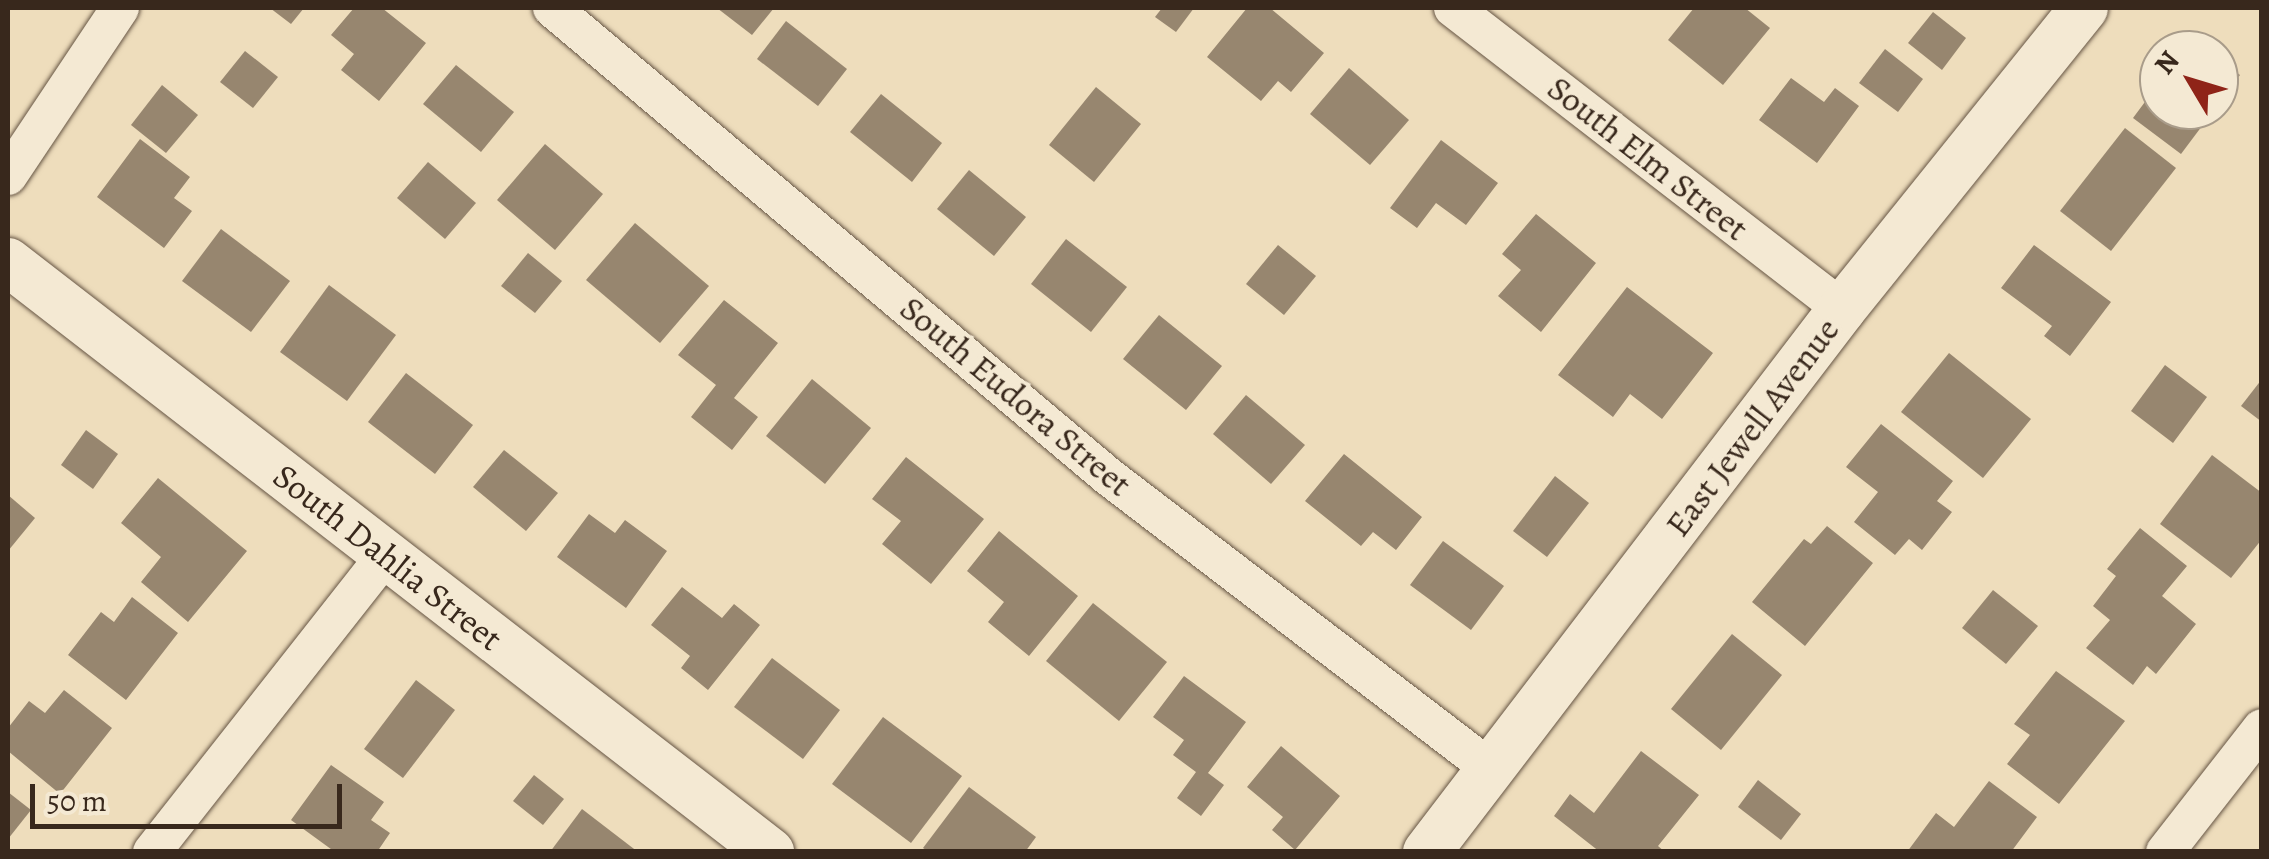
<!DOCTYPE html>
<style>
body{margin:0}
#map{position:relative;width:2269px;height:859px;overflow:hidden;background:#eeddbc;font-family:Alegreya,serif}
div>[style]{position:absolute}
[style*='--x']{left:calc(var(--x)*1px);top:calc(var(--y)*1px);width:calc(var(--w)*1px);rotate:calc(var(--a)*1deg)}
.building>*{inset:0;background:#97866f}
.roads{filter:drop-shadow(0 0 2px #654) drop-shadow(0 0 2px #654)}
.minor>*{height:38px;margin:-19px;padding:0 19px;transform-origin:19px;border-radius:19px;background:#f4e9d3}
.tertiary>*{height:48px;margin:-24px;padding:0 24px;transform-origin:24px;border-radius:24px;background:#f4e9d3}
span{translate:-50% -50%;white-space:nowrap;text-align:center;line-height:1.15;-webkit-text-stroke:8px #f4e9d3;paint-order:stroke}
.street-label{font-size:35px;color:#38281c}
.frame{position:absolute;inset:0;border:10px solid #38281c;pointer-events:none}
.north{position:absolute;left:2139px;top:30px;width:100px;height:100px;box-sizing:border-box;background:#f4e9d3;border:2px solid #a99c8a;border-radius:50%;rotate:308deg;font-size:28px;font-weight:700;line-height:40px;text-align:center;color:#38281c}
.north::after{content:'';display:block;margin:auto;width:35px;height:45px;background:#8f2418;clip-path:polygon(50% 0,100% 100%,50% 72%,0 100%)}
.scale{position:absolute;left:30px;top:784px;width:312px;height:45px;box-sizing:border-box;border:5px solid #38281c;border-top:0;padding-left:12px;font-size:30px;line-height:35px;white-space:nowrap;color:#38281c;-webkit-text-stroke:8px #f4e9d3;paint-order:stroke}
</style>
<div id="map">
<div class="building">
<i style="clip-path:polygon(270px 8px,304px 8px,291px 24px)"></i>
<i style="clip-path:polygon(354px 8px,382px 8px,426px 43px,379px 101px,341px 70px,354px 54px,331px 35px)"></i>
<i style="clip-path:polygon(717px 8px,774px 8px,752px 35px)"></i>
<i style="clip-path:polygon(1162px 8px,1194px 8px,1176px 32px,1155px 17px)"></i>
<i style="clip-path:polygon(1247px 8px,1270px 8px,1324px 53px,1291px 92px,1278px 81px,1261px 101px,1207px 57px)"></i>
<i style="clip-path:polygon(1694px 8px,1745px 8px,1770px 28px,1723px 85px,1668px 40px)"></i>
<i style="clip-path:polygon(1933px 12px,1966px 38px,1942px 70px,1908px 43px)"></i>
<i style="clip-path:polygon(786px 21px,847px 69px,818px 106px,757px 59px)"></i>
<i style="clip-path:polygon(1885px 49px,1923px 79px,1898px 112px,1859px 83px)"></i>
<i style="clip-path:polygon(245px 51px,278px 77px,253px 108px,220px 82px)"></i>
<i style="clip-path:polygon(2219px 60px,2240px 75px,2219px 103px)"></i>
<i style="clip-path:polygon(456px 65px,514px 112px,481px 152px,423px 104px)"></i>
<i style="clip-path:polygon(1349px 68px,1409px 120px,1370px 165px,1310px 114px)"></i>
<i style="clip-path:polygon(1791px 78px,1824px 102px,1835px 88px,1859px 106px,1817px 163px,1759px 120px)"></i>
<i style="clip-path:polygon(2159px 83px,2159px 110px,2214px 110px,2181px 154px,2133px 118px)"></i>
<i style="clip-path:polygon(162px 85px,198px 115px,166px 153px,131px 125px)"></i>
<i style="clip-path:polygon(1096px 87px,1141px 124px,1094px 182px,1049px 145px)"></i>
<i style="clip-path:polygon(881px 94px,942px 143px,912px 182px,850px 132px)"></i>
<i style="clip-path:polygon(2125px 128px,2176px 168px,2111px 251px,2060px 211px)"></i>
<i style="clip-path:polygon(140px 139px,190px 177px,174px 198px,192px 211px,164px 248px,97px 197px)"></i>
<i style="clip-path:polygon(1441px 140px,1498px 183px,1466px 225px,1436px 203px,1417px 228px,1390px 208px)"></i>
<i style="clip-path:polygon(545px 144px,603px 194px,555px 250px,497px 200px)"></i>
<i style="clip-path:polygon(428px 162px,476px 203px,445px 239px,397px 198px)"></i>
<i style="clip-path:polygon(969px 170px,1026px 217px,994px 256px,937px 209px)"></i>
<i style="clip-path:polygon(1536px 214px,1596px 263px,1541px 332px,1498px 296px,1521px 270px,1502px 254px)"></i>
<i style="clip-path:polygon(635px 223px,709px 286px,660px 343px,586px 280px)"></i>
<i style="clip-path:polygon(221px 229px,290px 281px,251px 332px,182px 281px)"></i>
<i style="clip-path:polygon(1066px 239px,1127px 287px,1091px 332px,1031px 284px)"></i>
<i style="clip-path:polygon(1278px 245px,1316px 276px,1284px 315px,1246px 284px)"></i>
<i style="clip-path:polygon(2034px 245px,2111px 302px,2070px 356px,2044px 336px,2052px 326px,2001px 288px)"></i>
<i style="clip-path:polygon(528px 253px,562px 281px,535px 313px,501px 286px)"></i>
<i style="clip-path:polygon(329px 285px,396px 335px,347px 401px,280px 352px)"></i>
<i style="clip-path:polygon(1627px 287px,1713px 353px,1662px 419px,1630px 394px,1613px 417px,1558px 375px)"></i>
<i style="clip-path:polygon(724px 300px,778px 343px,734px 398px,758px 417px,732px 450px,691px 417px,716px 385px,678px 355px)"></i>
<i style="clip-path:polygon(1159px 315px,1222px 366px,1186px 410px,1123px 359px)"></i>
<i style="clip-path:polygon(1949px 353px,2031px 419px,1983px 478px,1901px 412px)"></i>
<i style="clip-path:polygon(2165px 365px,2207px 397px,2173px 443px,2131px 411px)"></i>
<i style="clip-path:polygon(406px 373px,473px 425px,435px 474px,368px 422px)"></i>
<i style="clip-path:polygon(812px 379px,871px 428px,825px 484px,766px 436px)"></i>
<i style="clip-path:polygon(2262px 379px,2262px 422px,2241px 406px)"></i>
<i style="clip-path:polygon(1246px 395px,1305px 445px,1271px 484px,1213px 434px)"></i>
<i style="clip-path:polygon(1881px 424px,1953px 481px,1937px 501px,1952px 512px,1922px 550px,1909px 539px,1895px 555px,1854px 522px,1878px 492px,1846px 467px)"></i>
<i style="clip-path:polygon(86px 430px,118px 454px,93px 489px,61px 465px)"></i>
<i style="clip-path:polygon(504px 450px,558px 493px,526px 531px,473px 487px)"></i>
<i style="clip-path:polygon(1344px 454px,1422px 517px,1396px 550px,1373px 532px,1361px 546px,1305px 501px)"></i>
<i style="clip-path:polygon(2212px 455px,2262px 493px,2262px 539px,2231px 578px,2160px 524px)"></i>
<i style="clip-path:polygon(906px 457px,984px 519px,931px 584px,882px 544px,901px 521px,872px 499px)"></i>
<i style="clip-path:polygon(1555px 476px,1589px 503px,1547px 557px,1513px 531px)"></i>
<i style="clip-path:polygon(158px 478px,247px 551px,188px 622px,141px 582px,161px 557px,121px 523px)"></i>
<i style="clip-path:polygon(8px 495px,35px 518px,8px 551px)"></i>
<i style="clip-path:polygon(589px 514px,615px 533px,625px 520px,667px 551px,626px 608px,557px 557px)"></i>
<i style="clip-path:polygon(1827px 526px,1873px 563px,1805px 646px,1752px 602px,1804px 539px,1811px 544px)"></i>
<i style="clip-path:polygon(2140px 528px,2187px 566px,2162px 596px,2196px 624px,2156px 674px,2147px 666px,2133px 685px,2086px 648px,2110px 620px,2093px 606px,2116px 576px,2107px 569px)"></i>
<i style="clip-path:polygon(999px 531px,1078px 596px,1029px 656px,988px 622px,1004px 602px,967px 571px)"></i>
<i style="clip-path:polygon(1443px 541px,1504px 586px,1471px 630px,1410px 585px)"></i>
<i style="clip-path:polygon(682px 587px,722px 618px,734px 604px,760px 625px,708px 690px,681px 668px,690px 656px,651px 625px)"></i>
<i style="clip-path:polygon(1993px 590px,2038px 626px,2006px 664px,1962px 628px)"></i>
<i style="clip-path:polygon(132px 597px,178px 633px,126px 700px,68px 655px,101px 612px,114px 622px)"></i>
<i style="clip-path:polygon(1093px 603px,1167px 662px,1119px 721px,1046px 661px)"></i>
<i style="clip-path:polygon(1732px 634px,1782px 675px,1721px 750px,1671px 709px)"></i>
<i style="clip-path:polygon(772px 658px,840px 710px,803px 759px,734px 707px)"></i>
<i style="clip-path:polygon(2056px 671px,2125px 721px,2059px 804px,2007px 764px,2030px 735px,2014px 724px)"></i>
<i style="clip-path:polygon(1184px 676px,1246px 722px,1208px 773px,1224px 785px,1201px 816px,1177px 798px,1196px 772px,1173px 755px,1184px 740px,1153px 717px)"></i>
<i style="clip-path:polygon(416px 680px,455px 710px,403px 778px,364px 749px)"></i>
<i style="clip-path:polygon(64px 690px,112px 728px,60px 794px,8px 751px,8px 728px,29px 701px,45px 713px)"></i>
<i style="clip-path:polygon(883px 717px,962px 776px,911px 843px,832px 784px)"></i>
<i style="clip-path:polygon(1281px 746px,1340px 796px,1295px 850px,1272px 830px,1283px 817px,1247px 787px)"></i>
<i style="clip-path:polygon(1641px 751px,1699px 795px,1658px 846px,1665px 852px,1600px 852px,1554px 816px,1570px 794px,1594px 813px)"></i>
<i style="clip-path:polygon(331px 765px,384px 802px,371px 820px,390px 833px,377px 852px,335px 852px,291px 820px)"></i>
<i style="clip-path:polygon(534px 775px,564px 799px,543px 825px,513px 801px)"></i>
<i style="clip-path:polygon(1758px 780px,1801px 814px,1781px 840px,1738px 807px)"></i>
<i style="clip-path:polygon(1989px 781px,2037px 817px,2011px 852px,1907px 852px,1936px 813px,1954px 827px)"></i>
<i style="clip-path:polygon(969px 787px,1036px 837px,1025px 852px,929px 852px,923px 848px)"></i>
<i style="clip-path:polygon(8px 792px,31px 810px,8px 839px)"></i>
<i style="clip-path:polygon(582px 809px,638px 852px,550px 852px)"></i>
</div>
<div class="roads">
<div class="minor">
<i style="--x:552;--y:8;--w:728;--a:40.1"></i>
<i style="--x:1109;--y:477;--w:482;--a:37.4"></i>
<i style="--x:1453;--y:8;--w:492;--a:37.7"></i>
<i style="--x:8;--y:176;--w:202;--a:-56.3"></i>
<i style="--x:152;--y:852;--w:378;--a:-51.8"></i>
<i style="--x:2165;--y:852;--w:157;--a:-52"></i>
</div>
<div class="tertiary">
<i style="--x:8;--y:262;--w:964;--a:37.75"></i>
<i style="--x:1427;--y:852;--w:683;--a:-52.61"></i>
<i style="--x:1842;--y:309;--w:386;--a:-51.2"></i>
</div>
</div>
<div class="street-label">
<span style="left:1648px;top:158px;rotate:38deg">South Elm Street</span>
<span style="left:1016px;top:396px;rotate:40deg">South Eudora Street</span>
<span style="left:1752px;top:427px;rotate:-53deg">East Jewell Avenue</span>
<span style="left:388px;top:557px;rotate:38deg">South Dahlia Street</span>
</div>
<div class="frame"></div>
<div class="north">N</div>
<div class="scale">50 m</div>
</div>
